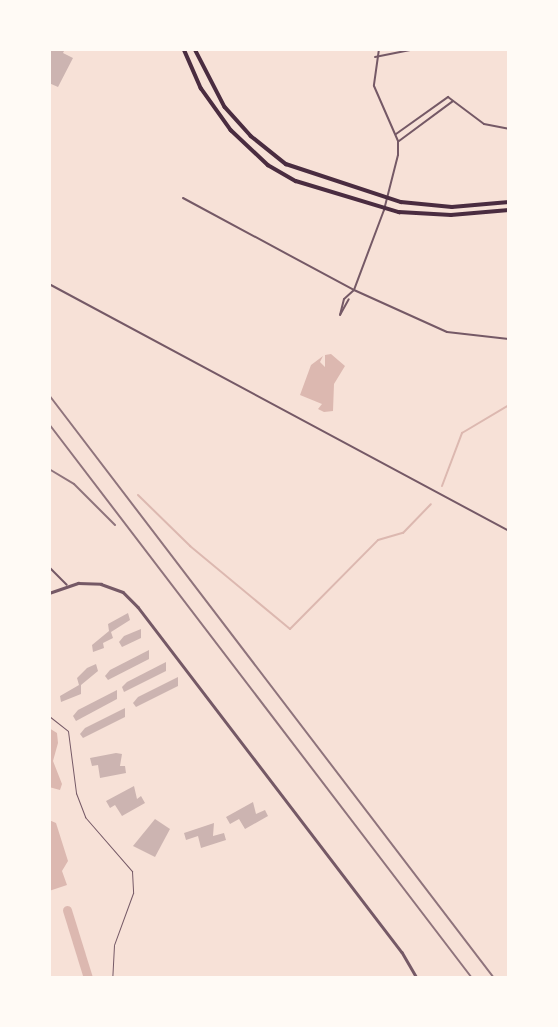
<!DOCTYPE html>
<style>
body{margin:0}
#map{position:relative;width:558px;height:1027px;overflow:hidden;background:#f7e1d7;font-family:"PT Sans",sans-serif}
div>[style]{position:absolute}
[style*='--x']{left:calc(var(--x)*1px);top:calc(var(--y)*1px);width:calc(var(--w)*1px);rotate:calc(var(--a)*1deg)}
.water>*{inset:0;background:#dcb8b0}
.stream>*{height:2px;margin:-1px;padding:0 1px;transform-origin:1px;border-radius:1px;background:#dcb8b0}
.river>*{height:9px;margin:-4.5px;padding:0 4.5px;transform-origin:4.5px;border-radius:4.5px;background:#dcb8b0}
.building>*{inset:0;background:#ccb4b1}
.service>*{height:1px;margin:-0.5px;padding:0 0.5px;transform-origin:0.5px;border-radius:0.5px;background:#755966}
.minor>*{height:2px;margin:-1px;padding:0 1px;transform-origin:1px;border-radius:1px;background:#755966}
.tertiary>*{height:2.5px;margin:-1.25px;padding:0 1.25px;transform-origin:1.25px;border-radius:1.25px;background:#755966}
.primary>*{height:3.5px;margin:-1.75px;padding:0 1.75px;transform-origin:1.75px;border-radius:1.75px;background:#4a2c40}
.rail>*{height:2px;margin:-1px;padding:0 1px;transform-origin:1px;border-radius:1px;background:#8f747c}
span{translate:-50% -50%;white-space:nowrap;text-align:center;line-height:1.15;-webkit-text-stroke:6px #fffaf5;paint-order:stroke}
.frame{position:absolute;inset:0;border:51px solid #fffaf5;pointer-events:none}
</style>
<div id="map">
<div class="water">
<i style="clip-path:polygon(331px 354px,345px 366px,334px 384px,333px 411px,324px 412px,318px 409px,322px 404px,300px 395px,311px 365px,323px 356px,320px 362px,325px 367px,325px 355px)"></i>
<i style="clip-path:polygon(49px 728px,57px 733px,58px 743px,53px 761px,62px 784px,60px 790px,49px 787px)"></i>
<i style="clip-path:polygon(49px 820px,56px 823px,68px 861px,62px 871px,67px 885px,49px 891px)"></i>
</div>
<div class="stream">
<i style="--x:442;--y:486;--w:57;--a:-69.3"></i>
<i style="--x:462;--y:433;--w:55;--a:-30.8"></i>
<i style="--x:138;--y:495;--w:73;--a:44.4"></i>
<i style="--x:190;--y:546;--w:130;--a:39.7"></i>
<i style="--x:290;--y:629;--w:125;--a:-45.3"></i>
<i style="--x:378;--y:540;--w:26;--a:-16"></i>
<i style="--x:403;--y:533;--w:40;--a:-46"></i>
</div>
<div class="river">
<i style="--x:67;--y:910;--w:71;--a:72.8"></i>
</div>
<div class="building">
<i style="clip-path:polygon(49px 49px,65px 49px,63px 53px,73px 58px,58px 87px,49px 83px)"></i>
<i style="clip-path:polygon(128px 613px,130px 620px,111px 632px,113px 638px,103px 643px,104px 648px,93px 652px,92px 645px,109px 631px,108px 624px)"></i>
<i style="clip-path:polygon(141px 629px,141px 638px,122px 647px,119px 642px,124px 636px)"></i>
<i style="clip-path:polygon(149px 650px,149px 659px,108px 680px,105px 676px,110px 670px)"></i>
<i style="clip-path:polygon(166px 662px,166px 671px,124px 692px,122px 687px,127px 682px)"></i>
<i style="clip-path:polygon(96px 664px,98px 671px,81px 685px,81px 694px,61px 702px,60px 696px,79px 685px,77px 678px,87px 668px)"></i>
<i style="clip-path:polygon(178px 677px,178px 686px,136px 707px,133px 703px,138px 697px)"></i>
<i style="clip-path:polygon(117px 690px,117px 699px,76px 721px,73px 716px,78px 710px)"></i>
<i style="clip-path:polygon(125px 708px,125px 717px,83px 738px,80px 734px,85px 728px)"></i>
<i style="clip-path:polygon(116px 753px,122px 754px,120px 766px,125px 766px,126px 773px,100px 778px,98px 765px,92px 766px,90px 758px)"></i>
<i style="clip-path:polygon(134px 786px,137px 799px,141px 796px,145px 803px,122px 816px,115px 805px,110px 808px,106px 801px)"></i>
<i style="clip-path:polygon(253px 802px,256px 814px,265px 810px,268px 816px,245px 829px,239px 819px,230px 824px,226px 817px)"></i>
<i style="clip-path:polygon(155px 819px,170px 829px,155px 857px,133px 846px)"></i>
<i style="clip-path:polygon(214px 823px,213px 836px,224px 833px,226px 840px,201px 848px,198px 836px,186px 840px,184px 833px)"></i>
</div>
<div class="service">
<i style="--x:49;--y:716;--w:24;--a:38"></i>
<i style="--x:68;--y:731;--w:63;--a:82.6"></i>
<i style="--x:76;--y:793;--w:26;--a:69"></i>
<i style="--x:85;--y:817;--w:72;--a:49"></i>
<i style="--x:132;--y:871;--w:22;--a:87"></i>
<i style="--x:133;--y:893;--w:55;--a:110.1"></i>
<i style="--x:114;--y:945;--w:33;--a:93"></i>
</div>
<div class="minor">
<i style="--x:379;--y:49;--w:37;--a:98"></i>
<i style="--x:374;--y:86;--w:60;--a:66.4"></i>
<i style="--x:398;--y:141;--w:14;--a:90"></i>
<i style="--x:398;--y:155;--w:57;--a:104.3"></i>
<i style="--x:384;--y:210;--w:85;--a:110.6"></i>
<i style="--x:354;--y:290;--w:102;--a:24.3"></i>
<i style="--x:447;--y:332;--w:62;--a:6.4"></i>
<i style="--x:375;--y:57;--w:41;--a:-11.3"></i>
<i style="--x:396;--y:134;--w:64;--a:-35.4"></i>
<i style="--x:448;--y:97;--w:45;--a:36.9"></i>
<i style="--x:484;--y:124;--w:25;--a:11"></i>
<i style="--x:399;--y:141;--w:67;--a:-36.5"></i>
<i style="--x:183;--y:198;--w:194;--a:28.3"></i>
<i style="--x:354;--y:290;--w:13;--a:138"></i>
<i style="--x:344;--y:299;--w:16;--a:104"></i>
<i style="--x:340;--y:315;--w:18;--a:-61"></i>
<i style="--x:49;--y:284;--w:522;--a:28.23"></i>
<i style="--x:49;--y:567;--w:25;--a:45"></i>
</div>
<div class="tertiary">
<i style="--x:49;--y:593;--w:31;--a:-19"></i>
<i style="--x:78;--y:583;--w:23;--a:2"></i>
<i style="--x:101;--y:584;--w:23;--a:20"></i>
<i style="--x:123;--y:592;--w:21;--a:45"></i>
<i style="--x:138;--y:607;--w:434;--a:52.6"></i>
<i style="--x:402;--y:952;--w:30;--a:60"></i>
</div>
<div class="primary">
<i style="--x:184;--y:49;--w:43;--a:66.4"></i>
<i style="--x:201;--y:88;--w:52;--a:54.5"></i>
<i style="--x:231;--y:130;--w:51;--a:43.4"></i>
<i style="--x:268;--y:165;--w:32;--a:30"></i>
<i style="--x:296;--y:181;--w:108;--a:16.8"></i>
<i style="--x:399;--y:212;--w:52;--a:3.3"></i>
<i style="--x:451;--y:215;--w:58;--a:-4.9"></i>
<i style="--x:195;--y:49;--w:65;--a:62.7"></i>
<i style="--x:225;--y:107;--w:39;--a:48"></i>
<i style="--x:251;--y:136;--w:45;--a:38.7"></i>
<i style="--x:286;--y:164;--w:121;--a:18.3"></i>
<i style="--x:401;--y:202;--w:51;--a:5.6"></i>
<i style="--x:452;--y:207;--w:57;--a:-5"></i>
</div>
<div class="rail">
<i style="--x:49;--y:395;--w:733;--a:52.65"></i>
<i style="--x:49;--y:424;--w:697;--a:52.64"></i>
<i style="--x:49;--y:469;--w:29;--a:31"></i>
<i style="--x:74;--y:484;--w:58;--a:45"></i>
</div>
<div class="frame"></div>
</div>
